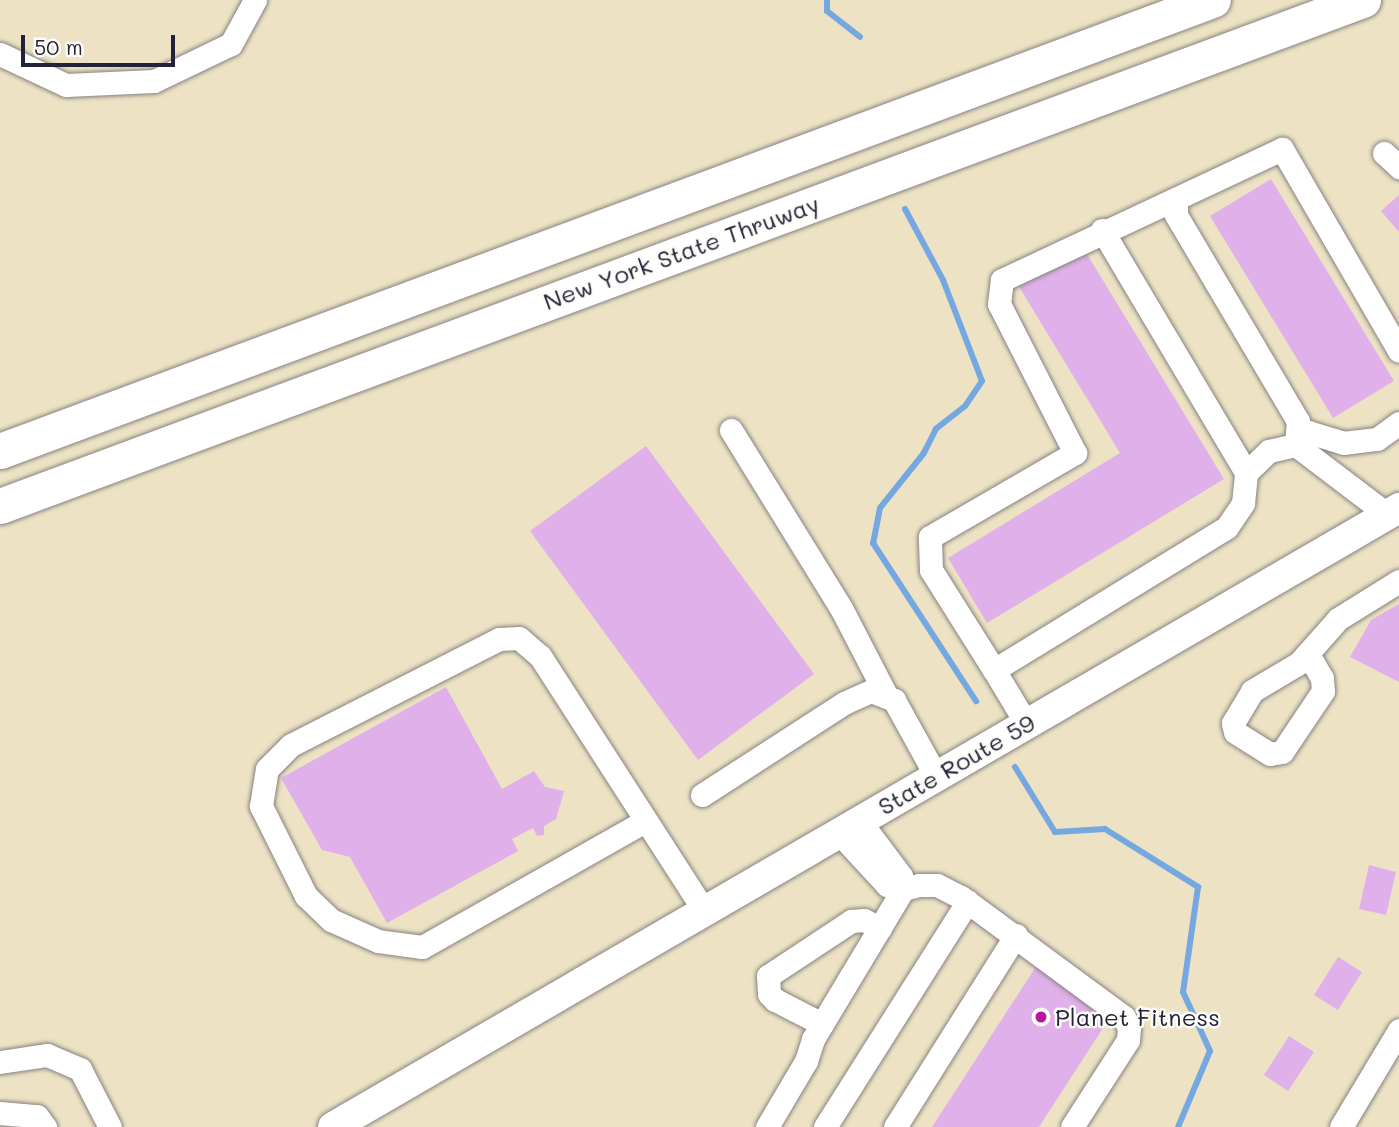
<!DOCTYPE html>
<style>
body{margin:0}
#map{position:relative;width:1399px;height:1127px;overflow:hidden;background:#ede3c4;font-family:Mali,sans-serif}
div>[style]{position:absolute}
[style*='--x']{left:calc(var(--x)*1px);top:calc(var(--y)*1px);width:calc(var(--w)*1px);rotate:calc(var(--a)*1deg)}
.stream>*{height:6px;margin:-3px;padding:0 3px;transform-origin:3px;border-radius:3px;background:#75a8e1}
.building>*{inset:0;background:#dfb0e9}
.roads{filter:drop-shadow(0 0 2px #888280) drop-shadow(0 0 2px #888280)}
.minor>*{height:23px;margin:-11.5px;padding:0 11.5px;transform-origin:11.5px;border-radius:11.5px;background:#fff}
.major>*{height:30px;margin:-15px;padding:0 15px;transform-origin:15px;border-radius:15px;background:#fff}
.highway>*{height:35px;margin:-17.5px;padding:0 17.5px;transform-origin:17.5px;border-radius:17.5px;background:#fff}
.dots>*{width:19px;height:19px;translate:-50% -50%;box-sizing:border-box;border:4px solid #fdfcf7;border-radius:50%}
span{translate:-50% -50%;white-space:nowrap;text-align:center;line-height:1.15;-webkit-text-stroke:5px #fdfcf7;paint-order:stroke}
.street-label{font-size:24px;color:#22223b}
.poi-label{font-size:24px;color:#22223b}
.left{translate:0 -50%;text-align:left}
.scale{position:absolute;left:21px;top:35px;width:154px;height:32px;box-sizing:border-box;border:4px solid #22223b;border-top:0;padding-left:9px;font-size:21px;line-height:24px;white-space:nowrap;color:#22223b;-webkit-text-stroke:5px #fdfcf7;paint-order:stroke}
</style>
<div id="map">
<div class="stream">
<i style="--x:827;--y:0;--w:11;--a:90"></i>
<i style="--x:827;--y:11;--w:42;--a:38.2"></i>
<i style="--x:905;--y:209;--w:81;--a:61.8"></i>
<i style="--x:943;--y:280;--w:108;--a:68.9"></i>
<i style="--x:982;--y:381;--w:30;--a:124"></i>
<i style="--x:965;--y:406;--w:37;--a:142"></i>
<i style="--x:936;--y:429;--w:27;--a:117"></i>
<i style="--x:924;--y:453;--w:70;--a:128.7"></i>
<i style="--x:880;--y:508;--w:36;--a:101"></i>
<i style="--x:873;--y:543;--w:189;--a:56.9"></i>
<i style="--x:1015;--y:767;--w:76;--a:58.4"></i>
<i style="--x:1055;--y:832;--w:50;--a:-3.4"></i>
<i style="--x:1105;--y:829;--w:110;--a:31.9"></i>
<i style="--x:1198;--y:887;--w:106;--a:98.1"></i>
<i style="--x:1183;--y:992;--w:65;--a:65.4"></i>
<i style="--x:1210;--y:1051;--w:82;--a:112.8"></i>
</div>
<div class="building">
<i style="clip-path:polygon(1271px 179px,1394px 381px,1333px 418px,1210px 216px)"></i>
<i style="clip-path:polygon(1399px 195px,1399px 232px,1381px 211px)"></i>
<i style="clip-path:polygon(1082px 246px,1224px 479px,987px 623px,948px 558px,1120px 453px,1018px 285px)"></i>
<i style="clip-path:polygon(646px 446px,814px 674px,698px 760px,530px 531px)"></i>
<i style="clip-path:polygon(1399px 604px,1399px 682px,1350px 657px,1371px 620px)"></i>
<i style="clip-path:polygon(446px 687px,502px 789px,534px 771px,545px 787px,564px 791px,556px 819px,544px 826px,544px 835px,537px 836px,533px 828px,512px 839px,518px 851px,387px 923px,350px 857px,322px 850px,281px 778px)"></i>
<i style="clip-path:polygon(1369px 865px,1396px 872px,1386px 915px,1359px 909px)"></i>
<i style="clip-path:polygon(1338px 957px,1362px 972px,1338px 1010px,1314px 995px)"></i>
<i style="clip-path:polygon(1037px 965px,1112px 1014px,1039px 1127px,932px 1127px)"></i>
<i style="clip-path:polygon(1289px 1036px,1314px 1052px,1288px 1091px,1264px 1075px)"></i>
</div>
<div class="roads">
<div class="minor">
<i style="--x:0;--y:54;--w:73;--a:25.2"></i>
<i style="--x:66;--y:85;--w:88;--a:-2.6"></i>
<i style="--x:154;--y:81;--w:85;--a:-25.7"></i>
<i style="--x:231;--y:44;--w:50;--a:-61.4"></i>
<i style="--x:1384;--y:153;--w:21;--a:43"></i>
<i style="--x:1176;--y:200;--w:15;--a:90"></i>
<i style="--x:1176;--y:215;--w:239;--a:59.4"></i>
<i style="--x:1298;--y:421;--w:24;--a:95"></i>
<i style="--x:1102;--y:230;--w:282;--a:59.3"></i>
<i style="--x:731;--y:430;--w:209;--a:58.3"></i>
<i style="--x:841;--y:608;--w:96;--a:62.6"></i>
<i style="--x:1296;--y:445;--w:116;--a:37.3"></i>
<i style="--x:1308;--y:654;--w:28;--a:60"></i>
<i style="--x:1322;--y:678;--w:13;--a:86"></i>
<i style="--x:1323;--y:691;--w:73;--a:123.9"></i>
<i style="--x:1282;--y:752;--w:12;--a:171"></i>
<i style="--x:1270;--y:754;--w:41;--a:-147.8"></i>
<i style="--x:1235;--y:732;--w:9;--a:-103"></i>
<i style="--x:1233;--y:723;--w:37;--a:-59"></i>
<i style="--x:1252;--y:691;--w:55;--a:-30.8"></i>
<i style="--x:1299;--y:663;--w:59;--a:-48.4"></i>
<i style="--x:1338;--y:619;--w:72;--a:-31.9"></i>
<i style="--x:994;--y:670;--w:118;--a:-122.2"></i>
<i style="--x:931;--y:570;--w:33;--a:-92"></i>
<i style="--x:930;--y:537;--w:168;--a:-30.1"></i>
<i style="--x:1075;--y:453;--w:167;--a:-117"></i>
<i style="--x:999;--y:304;--w:24;--a:-83"></i>
<i style="--x:1002;--y:280;--w:309;--a:-25.1"></i>
<i style="--x:1282;--y:149;--w:233;--a:59.9"></i>
<i style="--x:1026;--y:723;--w:62;--a:-121.1"></i>
<i style="--x:994;--y:670;--w:273;--a:-31.5"></i>
<i style="--x:1227;--y:527;--w:29;--a:-56"></i>
<i style="--x:1243;--y:503;--w:30;--a:-84"></i>
<i style="--x:1246;--y:473;--w:32;--a:-44"></i>
<i style="--x:1269;--y:451;--w:28;--a:-13"></i>
<i style="--x:1296;--y:445;--w:18;--a:-47"></i>
<i style="--x:1308;--y:432;--w:37;--a:17"></i>
<i style="--x:1343;--y:443;--w:34;--a:-7"></i>
<i style="--x:1377;--y:439;--w:27;--a:-36"></i>
<i style="--x:702;--y:795;--w:169;--a:-32.9"></i>
<i style="--x:844;--y:703;--w:30;--a:-24"></i>
<i style="--x:871;--y:691;--w:25;--a:21"></i>
<i style="--x:894;--y:700;--w:87;--a:61.1"></i>
<i style="--x:645;--y:821;--w:256;--a:150.5"></i>
<i style="--x:422;--y:947;--w:44;--a:-172.2"></i>
<i style="--x:378;--y:941;--w:51;--a:-155.9"></i>
<i style="--x:331;--y:920;--w:35;--a:-136"></i>
<i style="--x:306;--y:896;--w:101;--a:-116.6"></i>
<i style="--x:261;--y:806;--w:37;--a:-81"></i>
<i style="--x:267;--y:769;--w:34;--a:-45"></i>
<i style="--x:291;--y:745;--w:233;--a:-27"></i>
<i style="--x:499;--y:639;--w:20;--a:-3"></i>
<i style="--x:519;--y:638;--w:28;--a:41"></i>
<i style="--x:540;--y:656;--w:302;--a:57.2"></i>
<i style="--x:838;--y:832;--w:72;--a:47.2"></i>
<i style="--x:887;--y:885;--w:16;--a:14"></i>
<i style="--x:903;--y:889;--w:13;--a:-99"></i>
<i style="--x:901;--y:876;--w:70;--a:-126.9"></i>
<i style="--x:822;--y:1024;--w:53;--a:-152.9"></i>
<i style="--x:775;--y:1000;--w:8;--a:-135"></i>
<i style="--x:769;--y:994;--w:18;--a:-93"></i>
<i style="--x:768;--y:976;--w:100;--a:-33.5"></i>
<i style="--x:851;--y:921;--w:13;--a:-4"></i>
<i style="--x:864;--y:920;--w:18;--a:27"></i>
<i style="--x:0;--y:1062;--w:48;--a:-8.5"></i>
<i style="--x:47;--y:1055;--w:36;--a:23"></i>
<i style="--x:80;--y:1069;--w:65;--a:62.7"></i>
<i style="--x:0;--y:1113;--w:37;--a:5"></i>
<i style="--x:37;--y:1116;--w:14;--a:54"></i>
<i style="--x:767;--y:1127;--w:77;--a:-59.4"></i>
<i style="--x:806;--y:1061;--w:23;--a:-72"></i>
<i style="--x:813;--y:1039;--w:175;--a:-59"></i>
<i style="--x:903;--y:889;--w:16;--a:-14"></i>
<i style="--x:919;--y:885;--w:18;--a:0"></i>
<i style="--x:937;--y:885;--w:27;--a:27"></i>
<i style="--x:961;--y:897;--w:202;--a:36.4"></i>
<i style="--x:1124;--y:1017;--w:12;--a:66"></i>
<i style="--x:1129;--y:1028;--w:12;--a:95"></i>
<i style="--x:1128;--y:1040;--w:103;--a:122.8"></i>
<i style="--x:825;--y:1127;--w:267;--a:-57.7"></i>
<i style="--x:895;--y:1127;--w:227;--a:-57.8"></i>
<i style="--x:1341;--y:1127;--w:113;--a:-59.1"></i>
</div>
<div class="major">
<i style="--x:333;--y:1127;--w:1233;--a:-30.14"></i>
</div>
<div class="highway">
<i style="--x:0;--y:451;--w:1294;--a:-20.4"></i>
<i style="--x:0;--y:506;--w:1454;--a:-20.37"></i>
</div>
</div>
<div class="dots">
<i style="left:1041px;top:1017px;background:#b5179e"></i>
</div>
<div class="street-label">
<span style="left:681px;top:252px;rotate:-20deg">New York State Thruway</span>
<span style="left:956px;top:764px;rotate:-30deg">State Route 59</span>
</div>
<div class="poi-label">
<span class="left" style="left:1055px;top:1017px">Planet Fitness</span>
</div>
<div class="scale">50 m</div>
</div>
